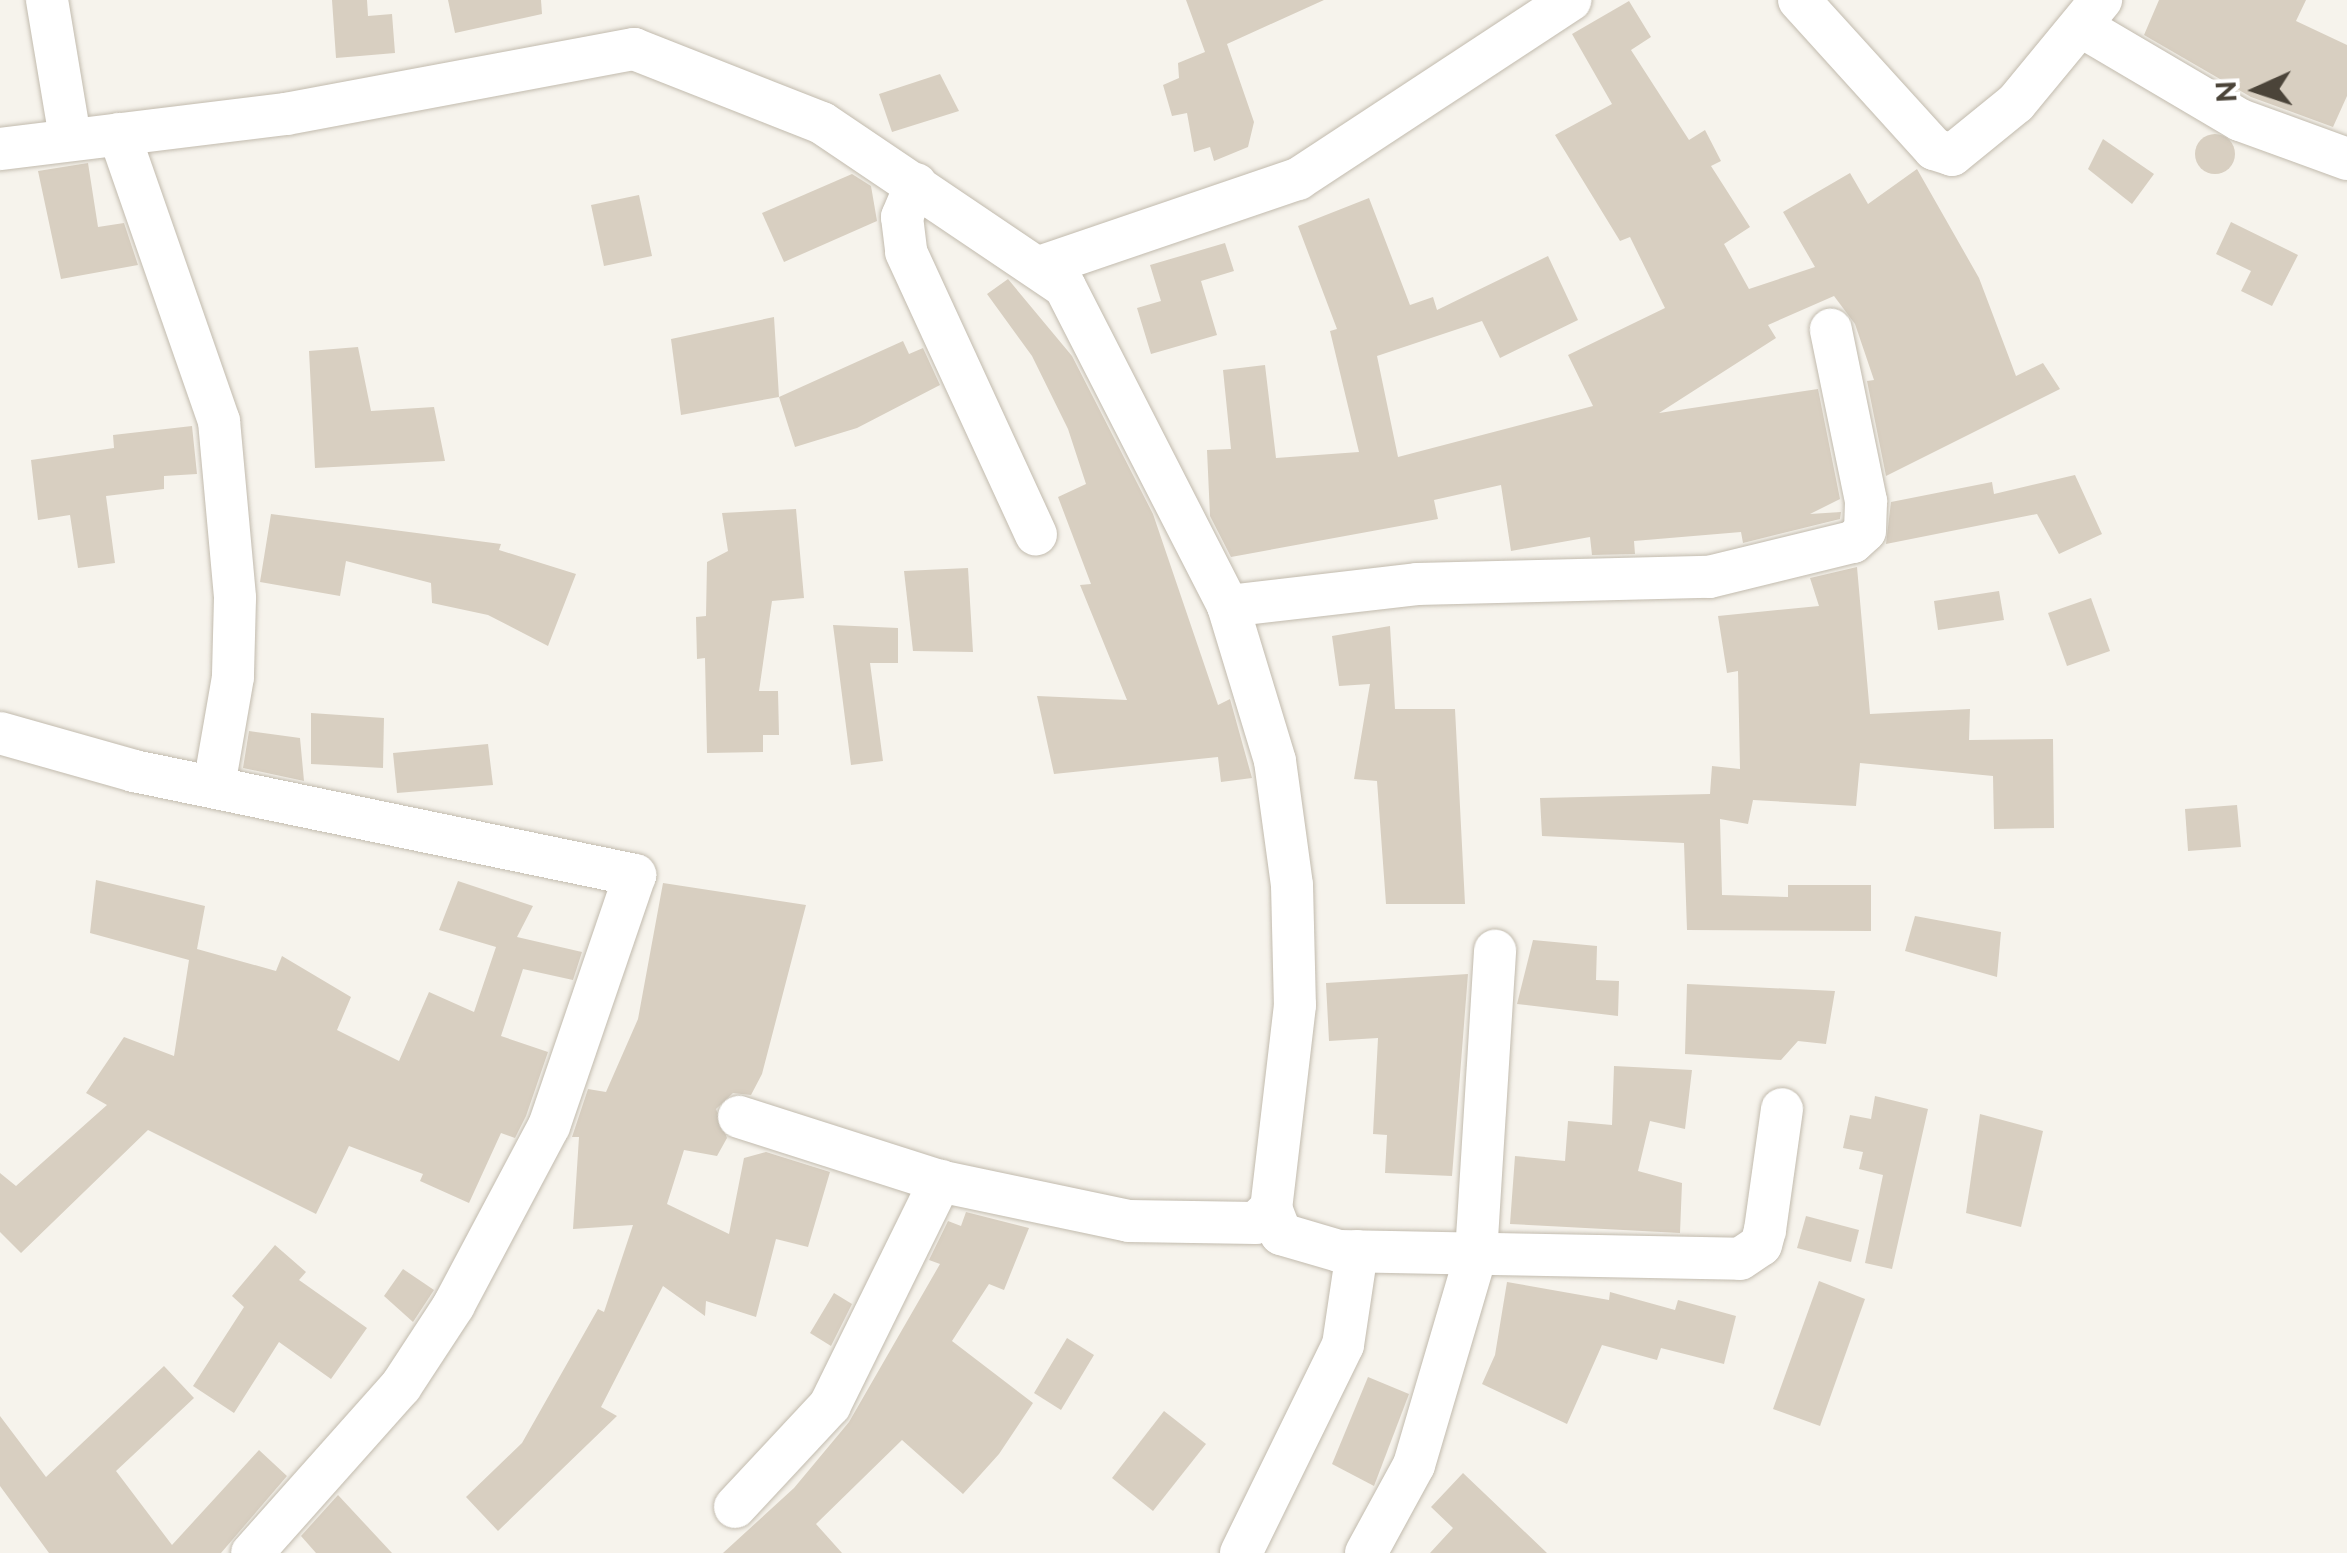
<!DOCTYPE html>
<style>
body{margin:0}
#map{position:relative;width:2347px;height:1553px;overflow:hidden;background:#f6f3ec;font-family:Raleway,sans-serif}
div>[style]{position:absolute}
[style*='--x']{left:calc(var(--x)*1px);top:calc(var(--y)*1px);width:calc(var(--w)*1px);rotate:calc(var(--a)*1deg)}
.building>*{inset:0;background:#d8cfc1}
.round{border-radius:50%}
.roads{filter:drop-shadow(0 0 2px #c2bbae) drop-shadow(0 0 2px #c2bbae)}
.street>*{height:42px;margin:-21px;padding:0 21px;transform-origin:21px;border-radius:21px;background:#fff}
span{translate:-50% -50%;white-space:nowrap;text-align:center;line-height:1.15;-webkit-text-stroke:8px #fff;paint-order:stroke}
.north{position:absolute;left:2207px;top:40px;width:100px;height:100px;-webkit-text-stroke:8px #fff;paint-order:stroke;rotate:267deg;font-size:28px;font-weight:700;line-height:40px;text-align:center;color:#4b4439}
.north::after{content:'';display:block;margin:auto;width:35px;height:45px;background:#4b4439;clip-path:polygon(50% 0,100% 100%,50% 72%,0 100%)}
</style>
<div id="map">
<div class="building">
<i style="clip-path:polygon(332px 0,367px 0,368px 16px,392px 14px,395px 53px,336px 58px)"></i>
<i style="clip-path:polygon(448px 0,541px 0,542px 14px,455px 33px)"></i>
<i style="clip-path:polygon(1186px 0,1324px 0,1227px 44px,1254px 122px,1248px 147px,1214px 161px,1210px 147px,1194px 152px,1187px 113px,1172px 116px,1163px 85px,1179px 78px,1178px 63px,1205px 52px)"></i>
<i style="clip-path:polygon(2159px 0,2306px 0,2296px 21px,2347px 45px,2347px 96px,2333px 127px,2251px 97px,2144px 35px)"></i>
<i style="clip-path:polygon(1629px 1px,1651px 37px,1631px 50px,1689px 140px,1705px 130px,1721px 161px,1711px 166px,1750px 227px,1724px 244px,1749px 289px,1815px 267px,1783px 212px,1850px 173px,1868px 204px,1917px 169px,1979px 278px,2016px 376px,2043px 363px,2060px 389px,1886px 476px,1867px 381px,1874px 380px,1855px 324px,1834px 296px,1768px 325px,1776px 338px,1659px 413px,1818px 389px,1840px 499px,1810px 514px,1841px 512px,1840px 519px,1743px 543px,1741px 532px,1634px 541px,1635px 554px,1592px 555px,1590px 537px,1511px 551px,1501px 485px,1434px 500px,1438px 519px,1231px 557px,1210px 516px,1207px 450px,1231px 449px,1223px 370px,1265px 365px,1276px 458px,1359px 452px,1330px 331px,1337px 329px,1298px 226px,1369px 198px,1410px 305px,1433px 297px,1437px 310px,1548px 256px,1578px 320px,1500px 358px,1482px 321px,1377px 356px,1398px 457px,1593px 406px,1568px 355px,1665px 308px,1630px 237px,1620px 241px,1555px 135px,1612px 104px,1572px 34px)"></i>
<i style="clip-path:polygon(940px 74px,959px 111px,892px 132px,879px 94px)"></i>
<i class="round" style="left:2195px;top:134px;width:40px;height:40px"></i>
<i style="clip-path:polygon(2103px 139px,2154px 174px,2132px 204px,2088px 169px)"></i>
<i style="clip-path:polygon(88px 163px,98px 227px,124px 223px,138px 265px,61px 279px,38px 171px)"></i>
<i style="clip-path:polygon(852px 174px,871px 186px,877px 221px,784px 262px,762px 213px)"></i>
<i style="clip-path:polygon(639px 195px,652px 256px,604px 266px,591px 205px)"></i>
<i style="clip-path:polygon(2231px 222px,2298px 255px,2272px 306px,2241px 291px,2251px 271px,2216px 254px)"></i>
<i style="clip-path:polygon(1225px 243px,1234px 271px,1201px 281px,1217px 335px,1151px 354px,1137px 308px,1161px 301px,1150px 265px)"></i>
<i style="clip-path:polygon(1008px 279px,1072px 356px,1153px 514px,1218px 705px,1230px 699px,1252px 778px,1221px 782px,1218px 757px,1054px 774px,1037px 696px,1127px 700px,1080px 585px,1091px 584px,1058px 497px,1086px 484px,1068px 429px,1032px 356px,987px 294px)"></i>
<i style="clip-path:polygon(774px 317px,779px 397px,681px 415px,671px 339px)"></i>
<i style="clip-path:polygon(903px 341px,909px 354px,923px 348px,940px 385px,857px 428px,795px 447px,779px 397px)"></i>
<i style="clip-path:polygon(358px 347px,371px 411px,434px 407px,445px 461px,315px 468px,309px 351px)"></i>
<i style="clip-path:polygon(192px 426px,197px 474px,164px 476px,164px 489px,106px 496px,115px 563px,78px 568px,70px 515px,38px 520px,31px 460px,114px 448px,113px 435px)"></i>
<i style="clip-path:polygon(2075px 475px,2102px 534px,2059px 554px,2037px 514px,1886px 544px,1891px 502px,1992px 482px,1994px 494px)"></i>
<i style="clip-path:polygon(796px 509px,804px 598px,772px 601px,759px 691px,778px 691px,779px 735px,763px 735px,763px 752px,707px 753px,705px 658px,697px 659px,696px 617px,706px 616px,707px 562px,728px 551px,722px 513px)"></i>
<i style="clip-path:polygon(271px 514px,501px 544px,499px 550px,576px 574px,548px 646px,488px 615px,432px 603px,431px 583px,346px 561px,340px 596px,260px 582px)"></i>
<i style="clip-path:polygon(1857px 567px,1870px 714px,1970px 709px,1969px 740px,2053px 739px,2054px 828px,1994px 829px,1993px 776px,1860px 763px,1856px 806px,1753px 800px,1748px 824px,1720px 819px,1722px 895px,1788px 897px,1788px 885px,1871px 885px,1871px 931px,1687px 930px,1684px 843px,1542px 836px,1540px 798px,1710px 794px,1712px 766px,1740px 769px,1738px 671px,1727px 673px,1718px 616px,1819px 606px,1810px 578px)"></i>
<i style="clip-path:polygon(968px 568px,973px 652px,913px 651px,904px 571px)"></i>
<i style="clip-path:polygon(1999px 591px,2004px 620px,1938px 630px,1934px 601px)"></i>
<i style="clip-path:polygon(2091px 598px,2110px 651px,2067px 666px,2048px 613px)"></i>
<i style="clip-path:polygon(833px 625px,898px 628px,898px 663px,870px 663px,883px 761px,851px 765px)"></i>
<i style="clip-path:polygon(1390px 626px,1395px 709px,1455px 709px,1465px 904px,1386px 904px,1377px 781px,1354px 779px,1370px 684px,1339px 686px,1332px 636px)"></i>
<i style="clip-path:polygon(311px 713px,384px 718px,383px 768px,311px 764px)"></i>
<i style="clip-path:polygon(249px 731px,300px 738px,304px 781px,243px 768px)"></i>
<i style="clip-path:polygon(488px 744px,493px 785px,397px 793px,393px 753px)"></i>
<i style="clip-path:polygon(2237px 805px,2241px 847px,2188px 851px,2185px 809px)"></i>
<i style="clip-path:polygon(96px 880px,205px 906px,197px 949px,276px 971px,282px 956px,351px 997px,337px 1030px,399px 1061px,429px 992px,474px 1012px,496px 947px,439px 930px,458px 881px,533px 906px,517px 937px,582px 952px,573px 980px,523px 969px,501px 1036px,548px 1052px,526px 1116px,515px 1138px,501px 1133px,469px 1203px,420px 1181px,423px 1174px,349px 1146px,316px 1214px,148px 1130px,21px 1253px,0 1232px,0 1173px,16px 1186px,107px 1105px,86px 1093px,124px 1037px,174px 1056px,189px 960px,90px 933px)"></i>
<i style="clip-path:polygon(663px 883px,806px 905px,762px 1074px,751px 1095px,733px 1093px,716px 1109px,727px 1138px,717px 1156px,684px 1150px,667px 1204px,729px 1234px,744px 1158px,766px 1152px,830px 1172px,808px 1247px,776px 1239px,756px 1317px,706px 1301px,705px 1316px,663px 1286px,601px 1407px,617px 1416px,498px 1531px,466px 1497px,522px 1443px,598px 1309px,604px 1312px,633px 1225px,573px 1229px,579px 1137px,572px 1137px,588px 1089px,606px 1092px,638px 1019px)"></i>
<i style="clip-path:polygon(1915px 916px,2001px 932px,1997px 977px,1905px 951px)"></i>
<i style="clip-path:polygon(1533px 940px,1597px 946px,1596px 980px,1619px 981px,1618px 1016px,1517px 1004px)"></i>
<i style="clip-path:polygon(1468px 974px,1452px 1176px,1385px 1173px,1387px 1135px,1373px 1134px,1378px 1038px,1329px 1041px,1326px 983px)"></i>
<i style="clip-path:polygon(1687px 984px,1835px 991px,1826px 1044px,1798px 1041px,1781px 1060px,1685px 1054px)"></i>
<i style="clip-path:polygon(1614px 1066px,1692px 1070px,1685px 1129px,1650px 1121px,1638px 1171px,1682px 1183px,1680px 1233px,1510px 1224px,1515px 1156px,1565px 1161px,1568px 1121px,1612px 1125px)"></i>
<i style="clip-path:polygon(1875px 1096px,1928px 1109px,1892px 1269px,1865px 1263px,1883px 1175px,1859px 1169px,1863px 1152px,1843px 1148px,1850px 1115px,1871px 1119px)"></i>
<i style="clip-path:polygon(1980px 1114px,2043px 1131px,2021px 1227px,1966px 1213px)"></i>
<i style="clip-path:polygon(966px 1212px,1029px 1228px,1004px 1290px,989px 1284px,952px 1341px,1033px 1403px,999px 1454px,963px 1494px,902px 1440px,816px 1524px,842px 1553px,723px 1553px,794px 1488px,849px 1422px,940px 1264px,929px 1260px,948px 1221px,961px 1226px)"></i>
<i style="clip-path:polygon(1806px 1216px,1859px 1230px,1851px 1262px,1797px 1248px)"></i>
<i style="clip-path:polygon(275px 1245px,306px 1272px,299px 1280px,367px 1328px,331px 1379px,279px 1342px,234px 1413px,193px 1386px,244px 1307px,232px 1296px)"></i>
<i style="clip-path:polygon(403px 1269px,434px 1290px,413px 1322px,384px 1296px)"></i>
<i style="clip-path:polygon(1819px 1281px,1865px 1299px,1820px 1426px,1773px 1409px)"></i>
<i style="clip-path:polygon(1507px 1282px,1609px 1300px,1610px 1292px,1675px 1310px,1678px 1300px,1736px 1316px,1724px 1364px,1661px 1348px,1657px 1360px,1602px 1345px,1567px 1424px,1482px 1384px,1495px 1355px)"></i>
<i style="clip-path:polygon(834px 1293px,852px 1304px,831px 1346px,810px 1333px)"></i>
<i style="clip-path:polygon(1067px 1338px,1094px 1355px,1061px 1410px,1034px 1393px)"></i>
<i style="clip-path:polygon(164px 1366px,194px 1398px,116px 1471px,172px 1545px,259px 1450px,287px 1476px,221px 1553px,49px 1553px,0 1486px,0 1416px,46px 1477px)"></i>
<i style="clip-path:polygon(1368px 1377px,1409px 1394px,1374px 1486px,1332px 1464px)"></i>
<i style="clip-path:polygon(1164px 1411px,1206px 1444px,1153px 1511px,1112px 1478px)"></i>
<i style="clip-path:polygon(1463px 1473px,1547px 1553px,1430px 1553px,1453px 1528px,1431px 1507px)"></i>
<i style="clip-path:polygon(338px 1495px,392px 1553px,316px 1553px,301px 1536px)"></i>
</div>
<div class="roads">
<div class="street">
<i style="--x:47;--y:0;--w:140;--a:80.5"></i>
<i style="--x:1799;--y:0;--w:201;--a:47.8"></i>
<i style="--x:1934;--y:149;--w:19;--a:18"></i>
<i style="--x:1952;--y:155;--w:82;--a:-39.1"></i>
<i style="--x:2016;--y:103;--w:134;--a:-50.5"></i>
<i style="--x:2082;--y:27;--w:183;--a:30.5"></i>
<i style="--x:2240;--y:120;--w:114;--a:20"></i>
<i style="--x:119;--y:134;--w:304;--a:70.8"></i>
<i style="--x:219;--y:421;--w:178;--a:84.8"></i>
<i style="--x:235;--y:598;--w:79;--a:91.5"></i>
<i style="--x:233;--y:677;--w:111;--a:99.9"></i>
<i style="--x:0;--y:149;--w:288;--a:-7"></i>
<i style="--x:286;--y:114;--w:354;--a:-10.6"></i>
<i style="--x:634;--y:49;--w:202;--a:21.5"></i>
<i style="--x:822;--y:123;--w:293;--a:34"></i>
<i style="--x:1065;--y:287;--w:358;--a:62.9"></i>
<i style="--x:1228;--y:606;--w:162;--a:73.1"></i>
<i style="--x:1275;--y:761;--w:125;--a:82.2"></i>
<i style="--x:1292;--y:885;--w:120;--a:88.6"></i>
<i style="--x:1295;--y:1005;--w:204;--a:96.7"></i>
<i style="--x:1271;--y:1208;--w:21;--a:135"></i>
<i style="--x:1256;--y:1223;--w:127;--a:-179.1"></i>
<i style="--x:1129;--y:1221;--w:193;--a:-168.1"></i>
<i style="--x:940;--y:1181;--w:211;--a:-162.3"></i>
<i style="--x:916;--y:184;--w:36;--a:113"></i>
<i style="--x:902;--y:217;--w:35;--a:83"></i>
<i style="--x:906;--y:252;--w:311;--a:65.3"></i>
<i style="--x:1039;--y:267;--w:274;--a:-18.8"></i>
<i style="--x:1298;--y:179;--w:326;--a:-33.3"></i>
<i style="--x:1228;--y:606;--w:190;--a:-6.6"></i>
<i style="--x:1417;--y:584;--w:292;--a:-1.4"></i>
<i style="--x:1709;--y:577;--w:148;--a:-13.7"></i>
<i style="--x:1853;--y:542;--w:16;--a:-43"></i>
<i style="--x:1865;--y:531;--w:30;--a:-88"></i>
<i style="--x:1866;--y:501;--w:175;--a:-101.6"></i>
<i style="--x:0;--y:733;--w:139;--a:15.8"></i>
<i style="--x:134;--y:771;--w:512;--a:11.73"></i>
<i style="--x:635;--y:875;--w:265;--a:108.9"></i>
<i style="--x:549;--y:1126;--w:203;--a:118"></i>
<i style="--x:454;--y:1305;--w:97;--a:123.2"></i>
<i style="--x:401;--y:1386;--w:224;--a:131.7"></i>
<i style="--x:1271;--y:1208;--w:28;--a:69"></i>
<i style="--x:1281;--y:1234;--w:60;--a:16.3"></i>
<i style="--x:1339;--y:1251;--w:401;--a:1.1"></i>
<i style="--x:1740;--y:1259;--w:25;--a:-34"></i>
<i style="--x:1761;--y:1245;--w:16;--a:-75"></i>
<i style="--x:1765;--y:1230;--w:122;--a:-82"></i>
<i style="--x:735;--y:1507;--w:139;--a:-47"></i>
<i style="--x:830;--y:1405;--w:250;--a:-63.8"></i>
<i style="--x:1241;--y:1553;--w:232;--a:-63.9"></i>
<i style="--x:1343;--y:1345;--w:95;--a:-81.5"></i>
<i style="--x:1366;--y:1553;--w:100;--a:-61.4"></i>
<i style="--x:1414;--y:1465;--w:220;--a:-73.6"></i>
<i style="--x:1476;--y:1254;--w:304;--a:-86.4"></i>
</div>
</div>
<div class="north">N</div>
</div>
